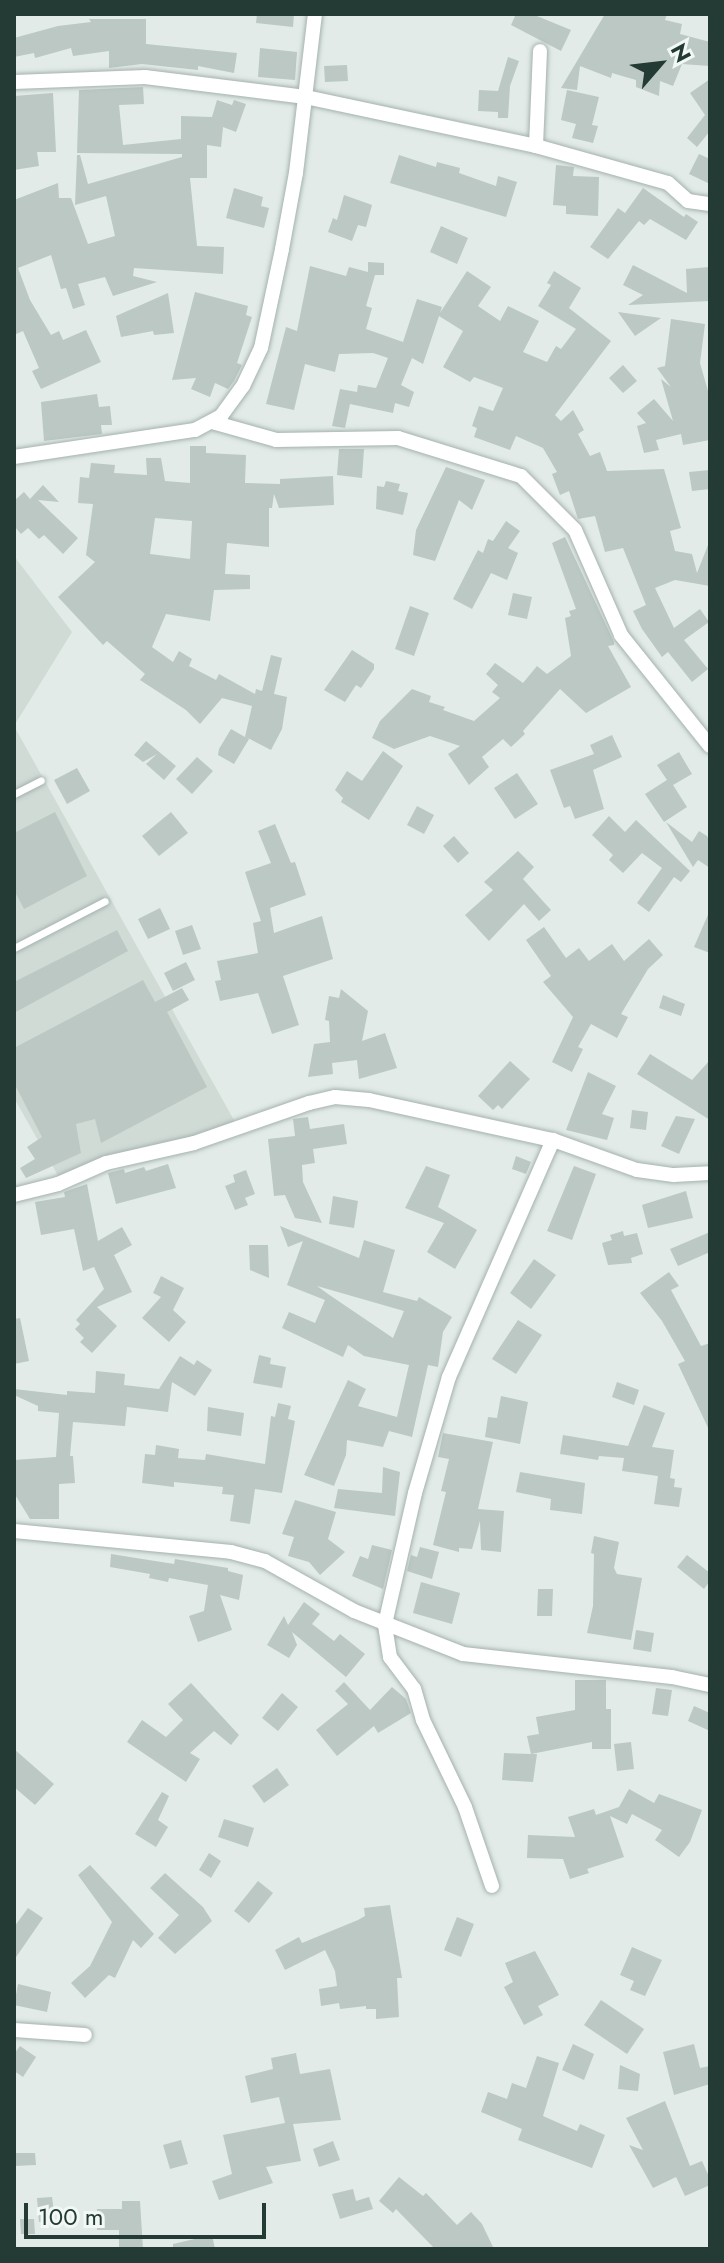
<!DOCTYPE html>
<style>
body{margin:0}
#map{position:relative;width:724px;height:2263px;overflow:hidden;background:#e2ebe7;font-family:Jost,sans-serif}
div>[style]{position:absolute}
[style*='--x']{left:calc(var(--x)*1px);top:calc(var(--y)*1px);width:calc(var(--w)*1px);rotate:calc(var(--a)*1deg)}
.built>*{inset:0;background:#d0dbd6}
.building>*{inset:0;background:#bbc8c3}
.roads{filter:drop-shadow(0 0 2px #a5b2ae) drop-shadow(0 0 2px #a5b2ae)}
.service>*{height:7px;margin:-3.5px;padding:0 3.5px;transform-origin:3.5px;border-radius:3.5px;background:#fff}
.minor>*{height:14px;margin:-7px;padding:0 7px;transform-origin:7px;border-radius:7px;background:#fff}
span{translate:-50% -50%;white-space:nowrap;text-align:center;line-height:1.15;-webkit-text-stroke:6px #f2f8f5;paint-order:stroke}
.frame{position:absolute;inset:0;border:16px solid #243a35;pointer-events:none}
.north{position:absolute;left:620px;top:24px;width:80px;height:80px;-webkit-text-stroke:6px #f2f8f5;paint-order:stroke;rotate:62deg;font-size:22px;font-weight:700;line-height:32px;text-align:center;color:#243a35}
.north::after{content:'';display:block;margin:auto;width:28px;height:36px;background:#243a35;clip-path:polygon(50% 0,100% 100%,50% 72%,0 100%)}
.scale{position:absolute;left:24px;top:2203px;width:242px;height:36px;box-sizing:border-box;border:4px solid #243a35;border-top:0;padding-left:10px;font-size:24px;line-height:28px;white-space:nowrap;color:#243a35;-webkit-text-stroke:6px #f2f8f5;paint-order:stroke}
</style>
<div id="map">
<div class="built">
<i style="clip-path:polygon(14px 556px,72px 632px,14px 726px,235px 1122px,196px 1138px,60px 1179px,14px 1098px)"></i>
</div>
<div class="building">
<i style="clip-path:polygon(257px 14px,294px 14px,293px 27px,256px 23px)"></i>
<i style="clip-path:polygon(516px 14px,532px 14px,571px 30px,561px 51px,511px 25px)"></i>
<i style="clip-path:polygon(605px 14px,667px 14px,665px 20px,682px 24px,680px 34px,710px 42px,710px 66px,682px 64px,673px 86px,660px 81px,659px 96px,636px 87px,636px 80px,612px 73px,611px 78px,580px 66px,577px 90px,561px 88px)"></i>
<i style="clip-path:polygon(89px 19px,146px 19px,146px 44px,237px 53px,234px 73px,198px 66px,198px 70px,142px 64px,109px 68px,109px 51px,73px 56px,71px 48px,35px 58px,34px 53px,14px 57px,14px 38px,58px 26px,91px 22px)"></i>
<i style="clip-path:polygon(260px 48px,297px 52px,295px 80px,258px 77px)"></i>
<i style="clip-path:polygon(508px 57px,519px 61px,510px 86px,508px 118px,498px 118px,498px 112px,478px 111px,479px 90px,498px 91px)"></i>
<i style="clip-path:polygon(347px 65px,348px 81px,325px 82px,324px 66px)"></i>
<i style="clip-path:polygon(710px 79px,710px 131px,697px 147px,687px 138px,705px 115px,690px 93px)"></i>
<i style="clip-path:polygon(143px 87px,144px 104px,119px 105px,123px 145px,181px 139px,181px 116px,212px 117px,217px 100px,232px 105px,234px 100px,246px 104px,236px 132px,223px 127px,221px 147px,207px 145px,207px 178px,190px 178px,197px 246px,224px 247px,223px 274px,134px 268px,133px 276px,157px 282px,113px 296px,105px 277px,78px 284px,85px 305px,73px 309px,66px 288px,61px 289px,51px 255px,18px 268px,30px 300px,51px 335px,59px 331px,63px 340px,86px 330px,101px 362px,41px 389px,32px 371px,39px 368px,23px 331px,14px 335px,14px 200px,58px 183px,59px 198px,71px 198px,88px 244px,115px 236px,106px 196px,75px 205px,77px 155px,80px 155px,88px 184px,182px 157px,182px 154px,77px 153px,79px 90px)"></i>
<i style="clip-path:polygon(567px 90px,599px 97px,592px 125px,598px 126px,593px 143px,572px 138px,576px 124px,561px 120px)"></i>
<i style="clip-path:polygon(53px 93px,56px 152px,37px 152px,39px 166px,14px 170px,14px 96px)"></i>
<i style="clip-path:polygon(699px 154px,710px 159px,710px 184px,689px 174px)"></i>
<i style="clip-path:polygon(399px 155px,436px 167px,437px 162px,460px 168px,459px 173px,496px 186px,498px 176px,517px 182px,506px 217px,390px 183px)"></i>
<i style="clip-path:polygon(556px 165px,574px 167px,573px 176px,599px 177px,598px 216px,566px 214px,566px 206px,553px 205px)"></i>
<i style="clip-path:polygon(234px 188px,263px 197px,261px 206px,269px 208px,264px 228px,226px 218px)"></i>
<i style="clip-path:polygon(643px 188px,684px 217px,686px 214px,698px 222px,686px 240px,650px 219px,644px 225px,639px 221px,608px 259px,590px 247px,618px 208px,625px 213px)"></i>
<i style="clip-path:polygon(344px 195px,372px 205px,366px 227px,358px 225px,352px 241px,328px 232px,333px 218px,337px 220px)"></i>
<i style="clip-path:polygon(441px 226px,468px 238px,457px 264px,430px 252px)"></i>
<i style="clip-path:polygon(368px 262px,384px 263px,384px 275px,375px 275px,366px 306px,372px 308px,366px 329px,403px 342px,417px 299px,442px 307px,440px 313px,467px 271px,491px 287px,478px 306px,500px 321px,508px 306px,539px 321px,523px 352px,547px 362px,556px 346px,561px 349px,576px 329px,538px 306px,551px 285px,547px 283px,554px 271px,581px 288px,569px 308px,611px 341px,555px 415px,561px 421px,573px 410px,584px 430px,578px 434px,590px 456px,600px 452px,607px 471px,664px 469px,681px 528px,670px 531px,675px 551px,692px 554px,697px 573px,710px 540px,710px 586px,675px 580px,655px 588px,674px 628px,700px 609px,709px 622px,684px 640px,708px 669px,692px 682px,668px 652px,662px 657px,642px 629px,633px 611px,646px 605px,623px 548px,605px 552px,595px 516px,578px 519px,569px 491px,560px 495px,552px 474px,557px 472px,543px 448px,516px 436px,510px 450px,474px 437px,477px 428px,472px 426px,479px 406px,493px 411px,503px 388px,474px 377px,470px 382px,443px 367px,463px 331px,439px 316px,423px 364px,412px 358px,401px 385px,414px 392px,409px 407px,395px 403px,393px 413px,350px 404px,345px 428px,332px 426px,340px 389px,357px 392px,358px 385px,376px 388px,388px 358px,373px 353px,339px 354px,335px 372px,305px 364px,294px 410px,266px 404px,286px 327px,297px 331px,310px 266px,346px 276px,349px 267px,368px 272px)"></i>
<i style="clip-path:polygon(633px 265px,687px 293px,686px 269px,710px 267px,710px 301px,628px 305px,643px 295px,623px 285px)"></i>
<i style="clip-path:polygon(195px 292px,248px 306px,246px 315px,252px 317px,237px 363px,242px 365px,234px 381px,228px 389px,215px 383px,210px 397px,191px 389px,196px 378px,172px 380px)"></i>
<i style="clip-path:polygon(168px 293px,174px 333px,154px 335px,153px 331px,121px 337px,116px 316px)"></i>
<i style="clip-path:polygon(618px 312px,661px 318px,635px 336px)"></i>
<i style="clip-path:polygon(671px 319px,705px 324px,700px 363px,710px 398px,710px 440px,683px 445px,681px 434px,656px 440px,659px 450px,644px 453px,637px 426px,646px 423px,637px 413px,654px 399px,673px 421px,661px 379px,671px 387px,657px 368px,665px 366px)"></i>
<i style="clip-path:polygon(623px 365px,637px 381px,623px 393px,609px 378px)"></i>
<i style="clip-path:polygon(97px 394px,99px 407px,110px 406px,112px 425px,101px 425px,102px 434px,44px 441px,41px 402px)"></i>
<i style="clip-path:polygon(evenodd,190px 446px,206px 446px,206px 453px,246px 455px,245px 483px,280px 484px,280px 479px,333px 476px,334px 505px,279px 508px,274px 494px,272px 508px,269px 508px,269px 547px,227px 543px,225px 574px,250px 575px,250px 589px,214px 590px,210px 621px,166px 614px,152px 647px,173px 662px,179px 651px,192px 659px,189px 666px,216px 680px,219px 674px,255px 694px,256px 689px,262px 691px,271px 655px,282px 658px,274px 694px,287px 697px,282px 729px,271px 750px,246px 737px,249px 739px,234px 764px,218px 755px,219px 749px,231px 729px,245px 737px,252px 706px,222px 698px,200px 724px,186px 710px,140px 680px,145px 674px,107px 641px,103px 645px,58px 597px,95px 562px,86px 555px,93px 504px,78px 503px,80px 477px,89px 478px,91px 463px,115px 465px,114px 473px,147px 475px,146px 458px,161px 458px,165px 481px,190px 483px,190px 446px,155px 518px,192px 521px,190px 559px,150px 554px,155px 518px)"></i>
<i style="clip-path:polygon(339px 449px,364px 449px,362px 478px,337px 475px)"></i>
<i style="clip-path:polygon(446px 467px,485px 480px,472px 510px,459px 500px,435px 561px,413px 555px,416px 530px)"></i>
<i style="clip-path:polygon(710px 470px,710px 489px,692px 491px,689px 472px)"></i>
<i style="clip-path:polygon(386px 481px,400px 484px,398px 491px,408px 493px,403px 515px,376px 509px,377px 486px,384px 487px)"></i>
<i style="clip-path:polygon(43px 485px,59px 502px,38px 500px,78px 538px,63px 554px,44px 535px,39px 539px,28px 528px,21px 534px,14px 526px,14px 501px,24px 492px,30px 499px)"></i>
<i style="clip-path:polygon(506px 521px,520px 531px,508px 548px,518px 553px,507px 580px,491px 573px,472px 609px,453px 599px,478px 550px,483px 553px,488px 539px,493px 541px)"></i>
<i style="clip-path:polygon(565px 537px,614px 642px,614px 645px,608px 646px,631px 687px,586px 713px,560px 689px,523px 731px,525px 734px,511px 747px,503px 739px,482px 757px,489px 767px,469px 785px,448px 754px,460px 746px,430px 736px,394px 749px,372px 738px,380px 721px,412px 689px,431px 696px,429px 702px,445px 707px,443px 710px,474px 721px,500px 698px,492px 692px,498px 685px,486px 674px,495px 663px,523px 683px,537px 666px,547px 674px,571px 656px,565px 618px,571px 616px,569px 611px,576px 609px,552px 543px)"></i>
<i style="clip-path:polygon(513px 593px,532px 597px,527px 619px,508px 615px)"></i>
<i style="clip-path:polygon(410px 606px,429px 613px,414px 656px,395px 649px)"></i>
<i style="clip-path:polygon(352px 650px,374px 664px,374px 669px,361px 688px,356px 685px,345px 702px,324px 690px)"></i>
<i style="clip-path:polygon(612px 735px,622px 757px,593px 770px,604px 809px,575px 819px,570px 806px,564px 808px,550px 770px,594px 754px,590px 745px)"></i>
<i style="clip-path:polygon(146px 741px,176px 766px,164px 780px,146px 764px,157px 754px,143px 762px,134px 755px)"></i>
<i style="clip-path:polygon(383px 751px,403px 766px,369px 820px,341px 802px,343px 798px,335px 790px,347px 771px,362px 781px)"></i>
<i style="clip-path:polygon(679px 752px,692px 774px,673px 785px,687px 807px,664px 822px,645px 794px,667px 780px,657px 765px)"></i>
<i style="clip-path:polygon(197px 757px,213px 771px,192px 794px,176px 779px)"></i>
<i style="clip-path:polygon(77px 768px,90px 791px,67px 804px,54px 780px)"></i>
<i style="clip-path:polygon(517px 773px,538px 804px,515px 819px,494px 788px)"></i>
<i style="clip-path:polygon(417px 806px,434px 815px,424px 834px,407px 825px)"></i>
<i style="clip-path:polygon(55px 812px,87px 876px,24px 909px,14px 890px,14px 833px)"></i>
<i style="clip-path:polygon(171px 812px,188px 833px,159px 856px,142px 836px)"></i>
<i style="clip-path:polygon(609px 816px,625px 832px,636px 820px,690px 871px,681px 882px,674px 877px,649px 912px,637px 903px,662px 868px,642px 853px,623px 873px,609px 860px,613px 855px,592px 835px)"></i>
<i style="clip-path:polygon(666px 822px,692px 842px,699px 831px,707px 836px,710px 842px,710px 868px,698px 860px,693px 867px)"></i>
<i style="clip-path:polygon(275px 824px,291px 863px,295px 862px,306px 895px,270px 908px,274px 933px,322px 916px,333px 959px,283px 976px,299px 1025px,272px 1034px,258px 993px,220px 1001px,215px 981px,221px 980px,217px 961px,258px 953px,253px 923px,261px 921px,245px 872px,271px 863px,258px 831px)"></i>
<i style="clip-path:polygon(454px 836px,469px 853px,458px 863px,443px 846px)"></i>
<i style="clip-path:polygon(518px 851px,534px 867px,523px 879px,551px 910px,539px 921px,524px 904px,489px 941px,465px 915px,493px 890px,484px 882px)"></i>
<i style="clip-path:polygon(160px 908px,170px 929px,148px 939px,138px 919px)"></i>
<i style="clip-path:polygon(710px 910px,710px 953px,694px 947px)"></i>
<i style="clip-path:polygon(192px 925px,201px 949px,183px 955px,175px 931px)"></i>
<i style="clip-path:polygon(544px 927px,566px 958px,579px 948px,589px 961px,612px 944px,624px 961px,649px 939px,663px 955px,648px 969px,621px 1014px,628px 1017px,617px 1038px,591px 1024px,578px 1047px,583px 1049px,572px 1072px,552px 1062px,573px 1017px,543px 982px,551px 976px,526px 940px)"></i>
<i style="clip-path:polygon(117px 930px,128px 951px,14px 1013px,14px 982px)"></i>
<i style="clip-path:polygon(186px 962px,195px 980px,173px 991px,164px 973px)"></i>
<i style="clip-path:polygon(143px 980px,155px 1002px,182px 988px,189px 1000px,167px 1012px,207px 1087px,101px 1143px,95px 1119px,76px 1124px,81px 1153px,26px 1178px,20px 1168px,35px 1159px,27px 1147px,42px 1137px,14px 1083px,14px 1048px)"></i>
<i style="clip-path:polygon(341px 989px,368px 1011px,362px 1041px,385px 1033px,397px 1068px,359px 1079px,357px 1060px,332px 1063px,333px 1074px,308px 1077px,314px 1044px,330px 1042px,329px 1021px,325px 1020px,329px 996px,339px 998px)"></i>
<i style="clip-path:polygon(663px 995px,685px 1004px,681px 1016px,659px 1008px)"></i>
<i style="clip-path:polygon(650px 1054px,692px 1080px,710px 1060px,710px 1120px,637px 1074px)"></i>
<i style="clip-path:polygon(510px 1061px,530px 1079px,502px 1109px,498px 1105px,493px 1110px,478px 1096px)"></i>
<i style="clip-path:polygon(588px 1072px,616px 1086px,602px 1114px,614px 1118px,607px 1140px,566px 1130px)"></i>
<i style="clip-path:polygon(632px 1110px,648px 1112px,646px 1130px,630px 1128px)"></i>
<i style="clip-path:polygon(676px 1116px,695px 1119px,679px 1154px,661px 1146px)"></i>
<i style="clip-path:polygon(308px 1117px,310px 1129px,344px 1124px,347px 1144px,313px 1149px,315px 1163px,302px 1165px,303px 1182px,322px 1223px,295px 1218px,285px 1195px,274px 1196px,268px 1139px,295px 1136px,293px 1119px)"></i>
<i style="clip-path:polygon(516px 1156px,531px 1162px,526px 1174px,512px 1169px)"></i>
<i style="clip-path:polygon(168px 1164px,176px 1188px,116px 1204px,108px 1173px,124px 1169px,125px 1173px,144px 1167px,146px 1171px)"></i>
<i style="clip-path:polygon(426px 1166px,450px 1175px,438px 1207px,477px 1230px,455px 1269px,427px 1252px,444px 1223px,405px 1208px)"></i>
<i style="clip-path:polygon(574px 1166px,596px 1174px,572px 1240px,547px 1231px)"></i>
<i style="clip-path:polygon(246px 1170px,255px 1194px,245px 1198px,248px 1205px,235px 1210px,225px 1186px,235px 1182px,233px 1175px)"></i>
<i style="clip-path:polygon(87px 1184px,98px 1241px,122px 1227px,132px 1245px,114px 1255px,132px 1292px,97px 1307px,117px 1326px,92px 1353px,80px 1342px,84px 1338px,75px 1329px,80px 1324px,76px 1320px,104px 1289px,94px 1267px,83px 1271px,74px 1229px,41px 1235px,35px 1202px,65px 1197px,64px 1192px)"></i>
<i style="clip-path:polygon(686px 1191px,693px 1218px,648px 1228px,642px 1205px)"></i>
<i style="clip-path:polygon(333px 1196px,358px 1201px,354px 1228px,329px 1224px)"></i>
<i style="clip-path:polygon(evenodd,280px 1226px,359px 1258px,364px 1240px,395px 1250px,383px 1292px,417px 1301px,419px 1297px,452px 1317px,443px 1332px,438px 1367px,428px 1365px,412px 1437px,389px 1431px,383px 1447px,347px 1440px,346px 1455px,334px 1486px,304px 1475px,348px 1380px,366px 1389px,358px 1406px,397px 1417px,409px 1365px,364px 1356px,348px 1345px,343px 1357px,282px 1328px,289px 1312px,315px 1323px,325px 1300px,287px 1285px,303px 1241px,288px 1247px,280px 1226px,317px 1286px,404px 1311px,393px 1338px,328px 1294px,317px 1286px)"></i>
<i style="clip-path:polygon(623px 1231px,624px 1236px,637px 1233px,643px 1254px,631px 1258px,632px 1263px,608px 1265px,602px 1243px,612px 1240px,610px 1235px)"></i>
<i style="clip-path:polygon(710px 1232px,710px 1252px,678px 1266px,670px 1249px)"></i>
<i style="clip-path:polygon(249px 1245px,268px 1245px,269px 1278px,250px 1270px)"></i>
<i style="clip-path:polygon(534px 1259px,556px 1275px,531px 1309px,510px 1293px)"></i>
<i style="clip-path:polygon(669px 1272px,679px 1286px,671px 1290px,701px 1346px,710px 1343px,710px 1432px,678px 1364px,685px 1361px,662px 1321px,640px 1293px)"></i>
<i style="clip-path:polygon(161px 1276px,184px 1288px,173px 1310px,186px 1322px,169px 1342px,142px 1318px,161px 1297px,153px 1293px)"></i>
<i style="clip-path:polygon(20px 1318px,29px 1361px,14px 1364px,14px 1319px)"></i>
<i style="clip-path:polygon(518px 1320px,542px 1335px,516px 1374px,492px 1359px)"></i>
<i style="clip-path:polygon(259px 1355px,271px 1358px,270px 1364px,286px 1367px,282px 1388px,253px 1383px)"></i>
<i style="clip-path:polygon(180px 1356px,194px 1365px,197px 1360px,212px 1370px,195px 1396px,172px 1382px,168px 1412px,127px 1407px,125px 1426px,73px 1422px,70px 1456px,73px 1456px,75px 1483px,59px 1484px,59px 1519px,30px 1519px,14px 1493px,14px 1460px,56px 1457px,59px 1413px,38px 1411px,38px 1406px,14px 1395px,14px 1389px,67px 1395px,67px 1391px,95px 1393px,96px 1371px,125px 1374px,124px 1385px,159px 1389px)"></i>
<i style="clip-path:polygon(617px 1382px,639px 1390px,634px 1405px,612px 1397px)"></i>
<i style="clip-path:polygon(501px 1396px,528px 1402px,520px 1444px,485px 1437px,488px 1417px,497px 1418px)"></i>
<i style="clip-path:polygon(278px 1403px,291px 1406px,288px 1419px,295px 1421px,282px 1493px,255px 1489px,250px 1524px,230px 1521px,234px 1495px,222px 1494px,223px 1487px,174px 1482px,174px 1487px,142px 1483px,145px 1454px,155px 1455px,156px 1445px,179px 1449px,178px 1458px,205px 1460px,206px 1454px,265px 1464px,271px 1416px,275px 1417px)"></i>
<i style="clip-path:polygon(644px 1405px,665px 1413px,652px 1447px,674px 1450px,670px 1478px,675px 1479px,674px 1487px,682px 1488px,679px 1507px,654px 1504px,658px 1476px,622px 1471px,624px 1458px,599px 1456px,598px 1460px,560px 1454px,563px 1435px,628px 1446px)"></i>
<i style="clip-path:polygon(208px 1407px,244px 1413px,241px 1436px,207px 1431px)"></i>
<i style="clip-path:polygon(443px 1433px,493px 1442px,478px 1509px,504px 1511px,501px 1552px,481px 1550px,480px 1521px,472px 1549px,459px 1548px,459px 1552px,433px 1545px,446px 1492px,441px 1491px,449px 1459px,438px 1457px)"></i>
<i style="clip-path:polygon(383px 1467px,400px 1472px,395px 1516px,334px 1508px,338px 1489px,382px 1493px)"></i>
<i style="clip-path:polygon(520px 1472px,585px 1483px,582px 1514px,550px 1510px,551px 1499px,516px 1492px)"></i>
<i style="clip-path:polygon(295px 1500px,336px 1512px,328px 1539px,345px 1552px,320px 1575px,309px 1562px,288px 1556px,294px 1537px,282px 1534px)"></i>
<i style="clip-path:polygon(594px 1536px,619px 1542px,614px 1568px,617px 1574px,642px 1578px,631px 1640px,587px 1633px,593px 1606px,594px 1554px,591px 1553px)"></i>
<i style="clip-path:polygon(372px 1545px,392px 1550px,383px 1589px,352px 1576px,360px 1556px,368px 1559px)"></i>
<i style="clip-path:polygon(420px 1547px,439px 1552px,432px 1579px,407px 1571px,411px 1555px,417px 1557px)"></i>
<i style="clip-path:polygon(111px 1554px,174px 1564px,175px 1559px,228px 1568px,228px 1571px,243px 1575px,239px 1600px,220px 1595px,232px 1630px,198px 1642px,189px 1616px,204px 1611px,208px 1585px,169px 1578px,168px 1582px,149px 1578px,150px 1574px,110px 1567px)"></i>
<i style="clip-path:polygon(687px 1555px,710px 1573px,710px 1581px,704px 1589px,677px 1567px)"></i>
<i style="clip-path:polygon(421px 1582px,460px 1593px,452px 1624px,413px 1613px)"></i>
<i style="clip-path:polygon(538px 1589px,553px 1589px,552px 1616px,537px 1616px)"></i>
<i style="clip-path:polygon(304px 1602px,320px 1614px,312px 1624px,334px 1641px,340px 1634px,365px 1654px,346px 1677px,292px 1632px,297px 1645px,289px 1658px,267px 1645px,284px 1616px,288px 1625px)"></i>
<i style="clip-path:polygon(636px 1630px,654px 1633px,651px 1652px,633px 1649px)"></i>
<i style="clip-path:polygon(575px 1680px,606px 1680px,606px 1709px,611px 1709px,611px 1749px,592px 1749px,592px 1742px,531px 1754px,537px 1754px,533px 1782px,502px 1780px,504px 1753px,531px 1754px,527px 1736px,539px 1734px,536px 1717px,575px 1710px)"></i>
<i style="clip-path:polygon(344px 1682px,370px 1710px,392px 1687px,406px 1699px,411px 1713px,378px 1733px,374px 1726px,337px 1756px,316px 1730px,348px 1704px,335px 1691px)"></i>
<i style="clip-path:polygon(191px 1683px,239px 1735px,231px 1745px,214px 1731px,190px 1753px,200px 1759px,186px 1782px,127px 1742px,142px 1720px,166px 1737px,183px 1720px,168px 1704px)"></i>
<i style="clip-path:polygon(656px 1688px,672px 1690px,668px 1716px,652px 1714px)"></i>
<i style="clip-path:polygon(282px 1693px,298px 1707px,278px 1731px,262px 1718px)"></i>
<i style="clip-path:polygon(694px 1706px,710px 1713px,710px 1731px,688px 1721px)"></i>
<i style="clip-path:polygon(631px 1742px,634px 1769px,617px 1771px,614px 1744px)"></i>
<i style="clip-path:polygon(14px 1749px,54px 1784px,35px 1805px,14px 1787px)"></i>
<i style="clip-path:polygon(277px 1768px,289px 1785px,264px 1803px,252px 1786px)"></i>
<i style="clip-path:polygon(629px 1789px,654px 1803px,659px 1794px,702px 1810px,690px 1842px,679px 1857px,655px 1840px,662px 1830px,632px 1814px,627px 1824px,610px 1816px,624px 1857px,587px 1869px,589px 1873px,570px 1879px,563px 1859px,527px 1858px,528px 1835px,575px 1837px,568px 1817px,594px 1809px,596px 1815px,619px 1807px)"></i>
<i style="clip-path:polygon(162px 1792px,169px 1796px,158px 1820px,168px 1827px,156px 1847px,135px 1834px)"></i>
<i style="clip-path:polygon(224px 1819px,254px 1828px,248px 1847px,218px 1837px)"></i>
<i style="clip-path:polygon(209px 1853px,221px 1861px,211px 1878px,199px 1870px)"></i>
<i style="clip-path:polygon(90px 1865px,154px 1934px,141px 1948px,133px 1940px,115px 1978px,109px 1975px,85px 1998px,71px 1983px,90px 1966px,112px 1922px,78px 1875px)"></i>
<i style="clip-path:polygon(165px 1873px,203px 1907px,212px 1921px,175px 1954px,158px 1938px,179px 1915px,150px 1888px)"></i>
<i style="clip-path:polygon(258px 1881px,273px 1893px,249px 1923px,234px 1911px)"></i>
<i style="clip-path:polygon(390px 1905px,402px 1978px,397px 1978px,399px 2017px,376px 2019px,376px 2009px,366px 2009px,366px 2006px,340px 2009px,339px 2003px,321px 2006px,319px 1989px,337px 1986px,335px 1971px,325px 1950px,285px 1970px,275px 1950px,299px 1937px,302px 1943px,358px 1920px,365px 1916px,364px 1908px)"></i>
<i style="clip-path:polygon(28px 1908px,43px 1918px,14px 1960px,14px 1927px)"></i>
<i style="clip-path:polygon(457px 1917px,474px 1924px,461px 1957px,444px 1950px)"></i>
<i style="clip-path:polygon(632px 1947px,662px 1960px,645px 1996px,630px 1990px,634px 1981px,620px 1975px)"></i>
<i style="clip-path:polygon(535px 1951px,559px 1995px,538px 2006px,543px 2015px,524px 2025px,504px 1987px,513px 1982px,505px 1963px)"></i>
<i style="clip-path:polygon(18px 1984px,51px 1992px,47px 2012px,14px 2005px)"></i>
<i style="clip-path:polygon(601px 2000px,644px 2029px,627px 2054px,584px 2025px)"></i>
<i style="clip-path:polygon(573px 2044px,594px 2054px,584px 2080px,562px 2070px)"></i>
<i style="clip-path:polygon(694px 2044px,700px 2068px,710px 2066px,710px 2084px,674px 2095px,663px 2052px)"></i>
<i style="clip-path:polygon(20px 2046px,36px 2057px,23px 2077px,14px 2071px,14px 2054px)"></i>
<i style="clip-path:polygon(296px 2053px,300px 2074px,330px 2069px,341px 2120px,293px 2124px,301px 2161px,266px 2167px,273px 2183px,219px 2200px,212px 2181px,232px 2174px,223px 2135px,285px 2123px,279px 2097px,251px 2103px,245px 2076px,273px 2069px,271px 2058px)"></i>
<i style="clip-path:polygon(537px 2056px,559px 2063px,543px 2116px,577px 2131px,580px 2124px,605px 2135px,592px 2168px,518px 2140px,522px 2129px,481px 2112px,488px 2092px,507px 2099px,512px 2083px,526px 2088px)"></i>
<i style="clip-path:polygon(620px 2065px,640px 2074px,638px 2091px,618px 2089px)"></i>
<i style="clip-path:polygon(665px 2101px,690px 2166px,702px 2161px,710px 2179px,710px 2185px,685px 2196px,676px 2177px,653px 2188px,629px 2145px,643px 2150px,626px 2118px)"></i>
<i style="clip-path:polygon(181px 2140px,188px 2164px,170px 2169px,163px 2145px)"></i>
<i style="clip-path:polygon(333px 2141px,340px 2160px,319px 2167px,313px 2149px)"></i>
<i style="clip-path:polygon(14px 2153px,35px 2153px,36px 2165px,14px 2166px)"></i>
<i style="clip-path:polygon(399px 2177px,423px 2196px,426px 2193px,457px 2225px,471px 2212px,482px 2224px,494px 2249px,435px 2249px,396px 2209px,393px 2213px,379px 2201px)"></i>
<i style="clip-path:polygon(353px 2189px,356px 2201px,369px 2197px,373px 2209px,340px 2219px,332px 2194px)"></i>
<i style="clip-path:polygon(52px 2197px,55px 2220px,39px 2222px,37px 2198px)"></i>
<i style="clip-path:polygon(122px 2201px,140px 2201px,143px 2249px,119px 2249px,119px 2230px,97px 2230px,97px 2209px,122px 2209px)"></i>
<i style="clip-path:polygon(20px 2219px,34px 2219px,35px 2234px,21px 2234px)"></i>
<i style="clip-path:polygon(212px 2235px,215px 2249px,173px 2249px,173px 2244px)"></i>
</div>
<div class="roads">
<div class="service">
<i style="--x:14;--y:794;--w:30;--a:-27"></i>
<i style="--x:14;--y:948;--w:102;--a:-27.3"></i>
</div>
<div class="minor">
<i style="--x:14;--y:82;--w:131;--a:-2.2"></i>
<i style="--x:145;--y:77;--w:162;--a:7.1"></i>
<i style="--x:306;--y:97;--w:235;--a:12"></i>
<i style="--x:536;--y:146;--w:137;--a:15.7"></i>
<i style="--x:668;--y:183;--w:27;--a:42"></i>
<i style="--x:688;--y:201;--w:22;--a:8"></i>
<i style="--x:536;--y:146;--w:95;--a:-87.6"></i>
<i style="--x:212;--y:422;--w:66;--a:15.7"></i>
<i style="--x:276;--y:440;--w:122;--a:-0.9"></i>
<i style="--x:398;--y:438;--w:129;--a:17.2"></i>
<i style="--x:521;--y:476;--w:76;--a:45"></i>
<i style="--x:575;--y:530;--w:115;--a:66.3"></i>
<i style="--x:621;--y:635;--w:142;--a:51.3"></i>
<i style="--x:14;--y:457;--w:183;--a:-8.5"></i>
<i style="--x:195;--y:430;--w:30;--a:-28"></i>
<i style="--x:221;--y:416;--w:37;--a:-54"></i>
<i style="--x:243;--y:386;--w:42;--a:-64.7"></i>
<i style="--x:261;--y:348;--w:101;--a:-78"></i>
<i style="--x:282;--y:249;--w:77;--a:-79.6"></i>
<i style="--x:296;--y:173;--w:160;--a:-83.2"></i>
<i style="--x:14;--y:1195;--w:45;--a:-14"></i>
<i style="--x:58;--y:1184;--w:52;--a:-23.6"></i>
<i style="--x:106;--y:1163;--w:90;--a:-12.8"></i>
<i style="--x:194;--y:1143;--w:122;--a:-19.2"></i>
<i style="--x:309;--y:1103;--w:27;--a:-13"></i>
<i style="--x:335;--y:1097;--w:34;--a:5"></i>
<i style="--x:369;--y:1100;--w:188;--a:12.3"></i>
<i style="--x:14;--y:1531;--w:218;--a:5.5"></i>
<i style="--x:231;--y:1552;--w:35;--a:15"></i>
<i style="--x:265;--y:1561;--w:102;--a:29.3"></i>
<i style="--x:354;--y:1611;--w:117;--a:21.5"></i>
<i style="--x:463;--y:1654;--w:210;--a:6.3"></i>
<i style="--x:672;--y:1677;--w:39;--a:12"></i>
<i style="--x:492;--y:1886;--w:83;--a:-108.9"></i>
<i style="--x:465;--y:1807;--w:97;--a:-115.8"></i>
<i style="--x:423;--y:1720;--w:32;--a:-106"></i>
<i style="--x:414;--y:1689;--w:40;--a:-127"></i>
<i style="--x:390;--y:1657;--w:33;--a:-99"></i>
<i style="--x:385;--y:1624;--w:134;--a:-77.1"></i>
<i style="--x:415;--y:1493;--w:121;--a:-73.7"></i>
<i style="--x:449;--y:1377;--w:259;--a:-66.3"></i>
<i style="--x:553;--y:1140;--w:89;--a:19.7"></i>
<i style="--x:637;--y:1170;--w:37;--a:8"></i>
<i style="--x:674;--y:1175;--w:36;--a:-3"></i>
<i style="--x:14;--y:2030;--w:71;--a:4"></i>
</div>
</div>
<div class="frame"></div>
<div class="north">N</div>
<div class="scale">100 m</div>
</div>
